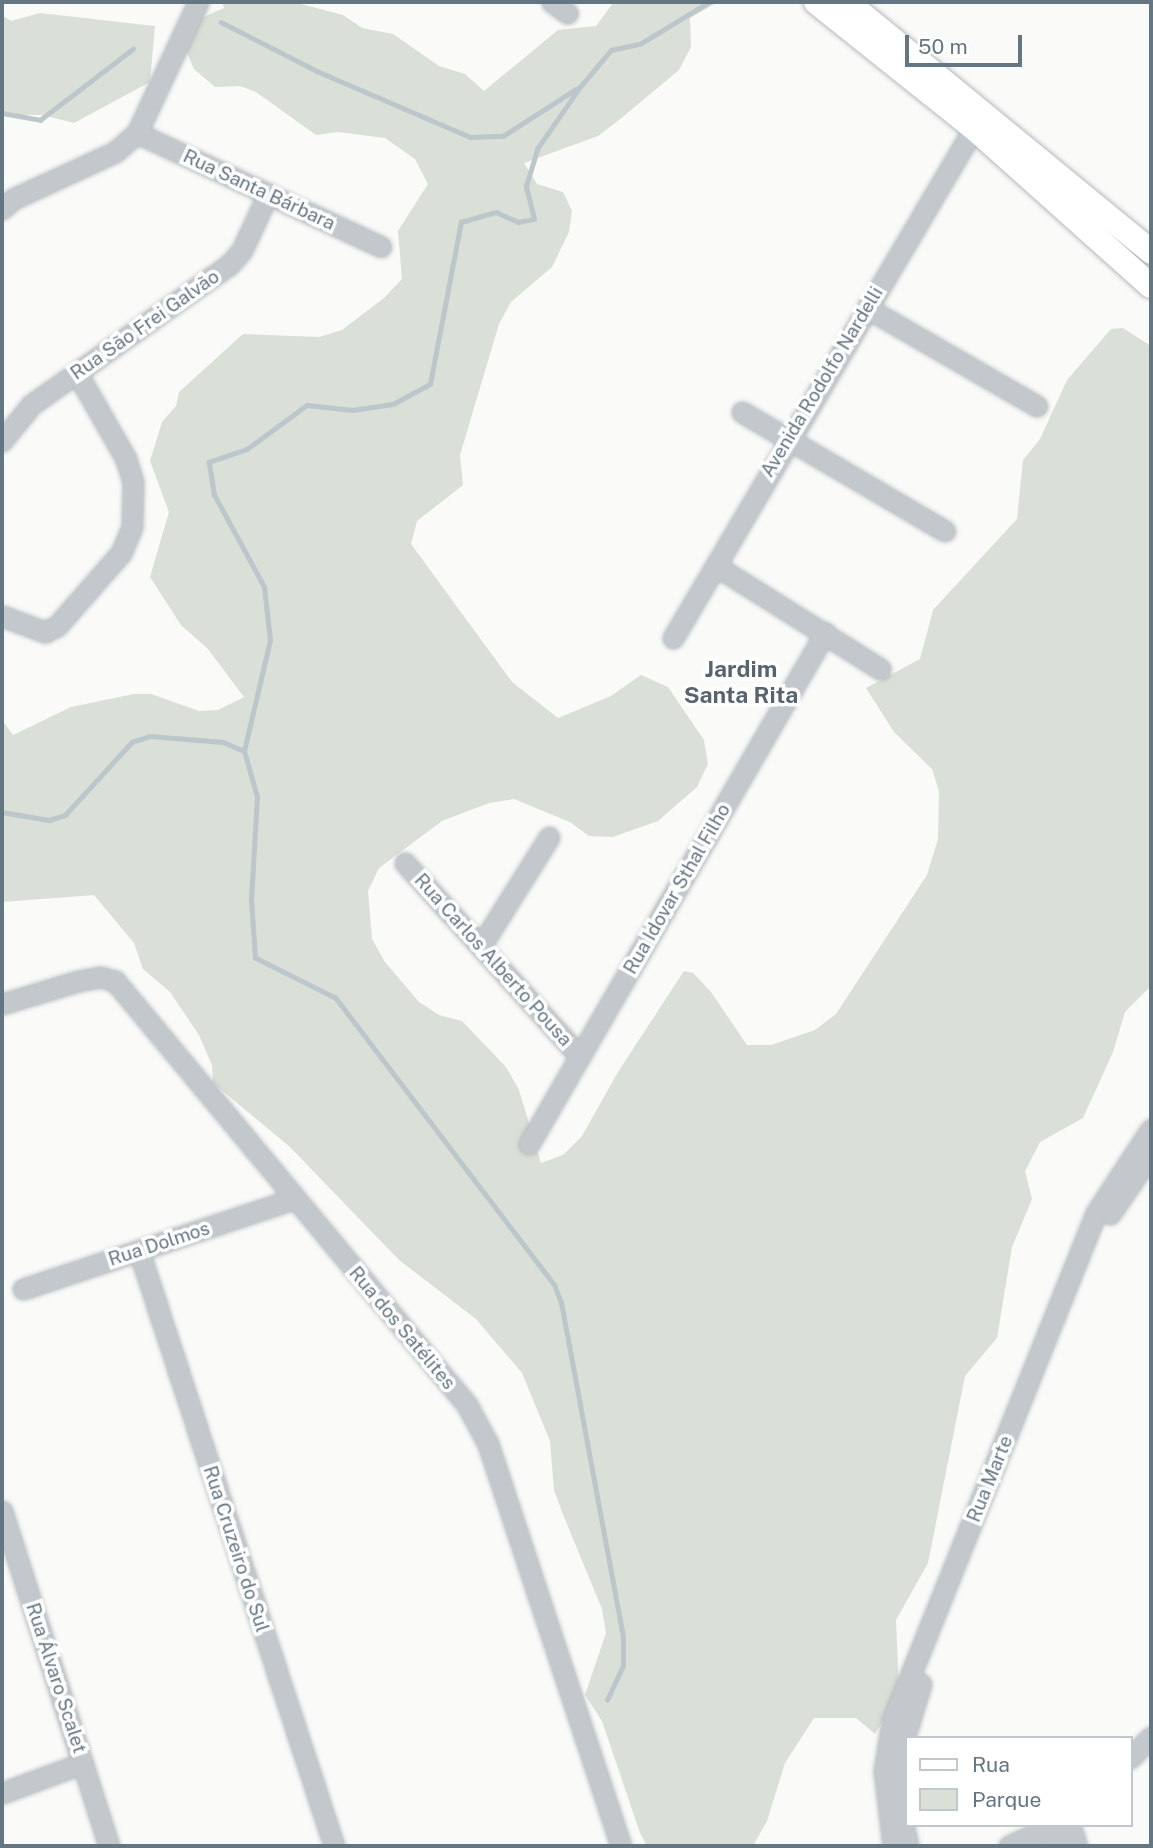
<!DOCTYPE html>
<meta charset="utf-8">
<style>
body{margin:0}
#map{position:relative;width:1153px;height:1848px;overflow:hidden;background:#fafaf8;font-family:"Public Sans",sans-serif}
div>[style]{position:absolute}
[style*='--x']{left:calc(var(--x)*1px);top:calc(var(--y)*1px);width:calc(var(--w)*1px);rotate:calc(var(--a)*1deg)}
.green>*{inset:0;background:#dadfd7}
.stream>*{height:4.5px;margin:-2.25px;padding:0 2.25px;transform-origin:2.25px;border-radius:2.25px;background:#bbc7cb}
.roads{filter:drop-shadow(0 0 2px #b5babe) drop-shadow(0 0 2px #b5babe)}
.minor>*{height:19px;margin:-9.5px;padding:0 9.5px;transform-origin:9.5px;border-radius:9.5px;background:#c3c8cc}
.major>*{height:24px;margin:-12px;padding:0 12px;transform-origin:12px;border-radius:12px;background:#fff}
span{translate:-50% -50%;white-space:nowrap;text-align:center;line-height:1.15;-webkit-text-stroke:7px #fff;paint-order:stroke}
.street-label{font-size:19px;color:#657683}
.quarter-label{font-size:23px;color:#57646e;font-weight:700}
.frame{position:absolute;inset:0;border:4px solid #657683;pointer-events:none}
.legend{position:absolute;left:905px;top:1736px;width:228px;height:91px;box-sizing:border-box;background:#fff;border:2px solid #c1c8cd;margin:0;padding:9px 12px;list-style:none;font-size:21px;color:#657683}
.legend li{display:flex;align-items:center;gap:14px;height:35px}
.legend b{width:35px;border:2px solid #c1c8cd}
.scale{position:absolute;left:905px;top:35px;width:117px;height:32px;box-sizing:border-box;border:4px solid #657683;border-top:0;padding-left:9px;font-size:21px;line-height:24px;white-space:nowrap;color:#657683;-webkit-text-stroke:5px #fff;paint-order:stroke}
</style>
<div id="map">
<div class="green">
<i style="clip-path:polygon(222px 2px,293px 2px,343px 15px,362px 28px,393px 34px,439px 66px,465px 74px,484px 91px,558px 30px,596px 26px,614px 2px,718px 2px,690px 18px,691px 47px,679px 70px,619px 120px,598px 136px,524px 163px,537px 184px,563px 192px,572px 211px,569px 232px,552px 267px,511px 302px,499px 324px,460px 455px,463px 485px,417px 521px,411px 544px,512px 682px,558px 718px,611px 696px,641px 675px,668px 687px,704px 740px,708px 764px,697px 787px,658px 821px,613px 837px,589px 836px,570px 822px,514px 799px,489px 803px,442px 821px,379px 868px,368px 891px,372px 939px,385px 962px,419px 1002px,439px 1015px,462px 1021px,506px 1067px,519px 1090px,541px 1163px,563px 1155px,582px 1136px,618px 1072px,684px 971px,693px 973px,711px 992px,747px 1045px,771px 1045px,815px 1030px,836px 1014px,927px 875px,938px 839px,939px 791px,932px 769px,894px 732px,866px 688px,920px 659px,933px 610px,1017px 519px,1023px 460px,1040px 439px,1067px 380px,1111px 329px,1123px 328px,1151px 346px,1151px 986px,1125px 1012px,1113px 1052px,1083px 1118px,1040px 1142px,1025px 1171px,1032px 1199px,1012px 1247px,997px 1338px,965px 1376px,928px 1563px,896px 1620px,899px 1693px,875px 1734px,856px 1718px,814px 1718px,785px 1763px,767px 1821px,753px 1846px,647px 1846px,640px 1833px,602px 1721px,585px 1695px,606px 1633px,602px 1609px,562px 1512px,554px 1490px,550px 1441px,522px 1373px,476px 1319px,399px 1260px,290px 1147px,213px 1083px,212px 1065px,199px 1035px,170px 992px,143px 969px,134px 943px,94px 895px,2px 902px,2px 720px,13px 735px,71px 707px,134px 694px,151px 694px,199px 711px,218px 710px,244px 697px,208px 649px,181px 625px,150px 577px,169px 512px,150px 461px,162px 422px,176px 406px,179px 392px,243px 334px,319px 337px,342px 330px,384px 298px,402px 279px,398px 231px,428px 184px,415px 159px,385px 138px,338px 132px,316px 135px,256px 92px,240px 86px,215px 87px,194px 69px,184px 46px,190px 23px,224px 8px)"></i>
<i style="clip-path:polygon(40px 13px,155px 26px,150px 82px,74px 123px,42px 115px,2px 115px,2px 15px,11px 21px)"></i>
</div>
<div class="stream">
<i style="--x:221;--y:22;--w:108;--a:27"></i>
<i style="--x:317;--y:71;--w:167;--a:23.3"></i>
<i style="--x:470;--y:137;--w:33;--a:-2"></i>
<i style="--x:503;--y:136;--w:87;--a:-32.8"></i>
<i style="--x:2;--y:113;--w:39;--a:10"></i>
<i style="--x:40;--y:120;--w:117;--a:-37.4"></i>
<i style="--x:2;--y:812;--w:48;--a:9.7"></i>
<i style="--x:49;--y:820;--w:17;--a:-17"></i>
<i style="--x:65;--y:815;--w:99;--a:-47.5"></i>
<i style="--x:132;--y:742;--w:19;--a:-18"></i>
<i style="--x:150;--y:736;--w:73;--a:4.7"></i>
<i style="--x:223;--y:742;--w:23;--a:23"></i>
<i style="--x:607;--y:1700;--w:38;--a:-65"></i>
<i style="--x:623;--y:1666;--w:29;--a:-90"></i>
<i style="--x:623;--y:1637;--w:340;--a:-100.5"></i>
<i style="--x:561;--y:1303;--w:19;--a:-111"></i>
<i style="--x:554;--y:1285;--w:361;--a:-127.3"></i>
<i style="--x:335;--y:998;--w:89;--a:-153.4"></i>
<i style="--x:255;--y:958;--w:58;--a:-93.9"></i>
<i style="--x:251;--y:900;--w:103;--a:-86.7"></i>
<i style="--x:257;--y:797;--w:48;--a:-105.8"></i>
<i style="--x:244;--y:751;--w:114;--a:-76.8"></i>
<i style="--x:270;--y:640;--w:53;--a:-96.5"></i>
<i style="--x:264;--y:587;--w:105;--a:-118.5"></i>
<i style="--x:214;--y:495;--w:33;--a:-99"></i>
<i style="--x:209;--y:462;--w:40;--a:-18.9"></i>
<i style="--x:247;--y:449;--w:74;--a:-36.3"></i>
<i style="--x:307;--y:405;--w:46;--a:6.2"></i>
<i style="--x:353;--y:410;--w:40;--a:-8.5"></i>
<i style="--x:393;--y:404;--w:42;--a:-28.4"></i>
<i style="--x:430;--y:384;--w:165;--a:-79.2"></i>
<i style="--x:461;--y:222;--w:36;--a:-16"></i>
<i style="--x:496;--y:212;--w:24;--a:24"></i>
<i style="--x:518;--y:222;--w:16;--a:-11"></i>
<i style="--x:534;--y:219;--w:34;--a:-104"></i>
<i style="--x:526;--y:186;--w:39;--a:-73"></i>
<i style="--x:537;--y:149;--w:75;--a:-55.3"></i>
<i style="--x:580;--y:87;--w:48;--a:-50"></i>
<i style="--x:611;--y:50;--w:30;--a:-12"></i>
<i style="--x:640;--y:44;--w:81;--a:-31.3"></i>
</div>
<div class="roads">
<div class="minor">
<i style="--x:552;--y:2;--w:19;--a:36"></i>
<i style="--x:137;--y:133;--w:269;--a:25"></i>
<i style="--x:2;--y:209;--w:15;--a:-42"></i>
<i style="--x:13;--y:199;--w:112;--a:-24.7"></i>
<i style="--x:115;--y:152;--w:29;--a:-41"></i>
<i style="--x:137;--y:133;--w:145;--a:-65"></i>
<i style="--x:867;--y:308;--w:196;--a:30"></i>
<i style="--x:742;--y:412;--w:235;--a:30.4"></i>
<i style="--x:2;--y:441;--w:46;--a:-51.1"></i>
<i style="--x:31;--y:405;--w:244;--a:-35.3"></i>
<i style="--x:230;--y:264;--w:18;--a:-49"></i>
<i style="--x:242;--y:250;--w:62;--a:-65.1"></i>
<i style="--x:716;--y:566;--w:194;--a:32.1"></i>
<i style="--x:2;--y:616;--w:46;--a:20.4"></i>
<i style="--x:45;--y:632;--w:13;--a:-27"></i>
<i style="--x:57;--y:626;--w:97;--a:-48.8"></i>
<i style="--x:121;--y:553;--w:28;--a:-67"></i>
<i style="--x:132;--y:527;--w:45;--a:-88.7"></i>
<i style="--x:133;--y:482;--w:24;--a:-107"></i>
<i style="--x:126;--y:459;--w:99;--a:-119.7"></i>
<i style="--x:673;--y:638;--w:592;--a:-59.45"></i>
<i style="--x:405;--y:863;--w:261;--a:47.9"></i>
<i style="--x:482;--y:944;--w:126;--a:-57.9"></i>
<i style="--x:2;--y:1004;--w:79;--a:-16.8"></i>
<i style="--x:78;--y:981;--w:22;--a:-10"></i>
<i style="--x:100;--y:977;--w:16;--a:15"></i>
<i style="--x:115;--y:981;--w:551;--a:50.3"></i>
<i style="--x:467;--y:1405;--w:44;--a:61.7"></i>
<i style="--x:488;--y:1444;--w:423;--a:71.7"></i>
<i style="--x:529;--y:1144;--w:591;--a:-59.92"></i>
<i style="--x:1110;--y:1214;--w:73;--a:-55.7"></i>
<i style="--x:139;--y:1251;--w:626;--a:71.85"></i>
<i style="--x:23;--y:1289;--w:286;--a:-18.4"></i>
<i style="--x:2;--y:1511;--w:352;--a:72.3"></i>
<i style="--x:1130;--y:1758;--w:30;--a:-45"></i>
<i style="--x:2;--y:1793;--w:86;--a:-20.3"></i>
<i style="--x:1070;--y:1825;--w:22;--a:72"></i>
<i style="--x:1045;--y:1832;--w:24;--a:35"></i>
<i style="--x:893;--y:1846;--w:76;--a:-96.8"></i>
<i style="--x:884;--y:1771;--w:51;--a:-80.9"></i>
<i style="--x:892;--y:1721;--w:547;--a:-68.12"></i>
<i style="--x:1096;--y:1213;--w:100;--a:-56.8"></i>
<i style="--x:908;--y:1846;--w:46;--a:-102.5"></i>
<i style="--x:898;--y:1801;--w:52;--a:-86.7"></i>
<i style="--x:901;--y:1749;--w:68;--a:-72.9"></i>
<i style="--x:1009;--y:1846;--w:51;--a:-24.5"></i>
</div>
<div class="major">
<i style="--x:816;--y:2;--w:202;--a:38.6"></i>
<i style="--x:974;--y:128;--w:237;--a:41.8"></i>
<i style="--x:847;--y:2;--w:394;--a:39.4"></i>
</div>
</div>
<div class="street-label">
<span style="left:259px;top:190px;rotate:25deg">Rua Santa Bárbara</span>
<span style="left:145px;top:325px;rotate:-35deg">Rua São Frei Galvão</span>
<span style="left:822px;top:382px;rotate:-59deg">Avenida Rodolfo Nardelli</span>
<span style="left:677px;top:889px;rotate:-60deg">Rua Idovar Sthal Filho</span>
<span style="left:493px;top:960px;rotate:48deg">Rua Carlos Alberto Pousa</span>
<span style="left:159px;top:1244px;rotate:-18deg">Rua Dolmos</span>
<span style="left:402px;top:1328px;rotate:50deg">Rua dos Satélites</span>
<span style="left:990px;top:1479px;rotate:-68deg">Rua Marte</span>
<span style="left:236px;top:1549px;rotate:72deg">Rua Cruzeiro do Sul</span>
<span style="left:56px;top:1678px;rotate:72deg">Rua Álvaro Scalet</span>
</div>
<div class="quarter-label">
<span style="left:741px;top:682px">Jardim<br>Santa Rita</span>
</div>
<div class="frame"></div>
<ul class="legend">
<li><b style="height:9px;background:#fff"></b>Rua</li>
<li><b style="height:19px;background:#dadfd7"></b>Parque</li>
</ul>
<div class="scale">50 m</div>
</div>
